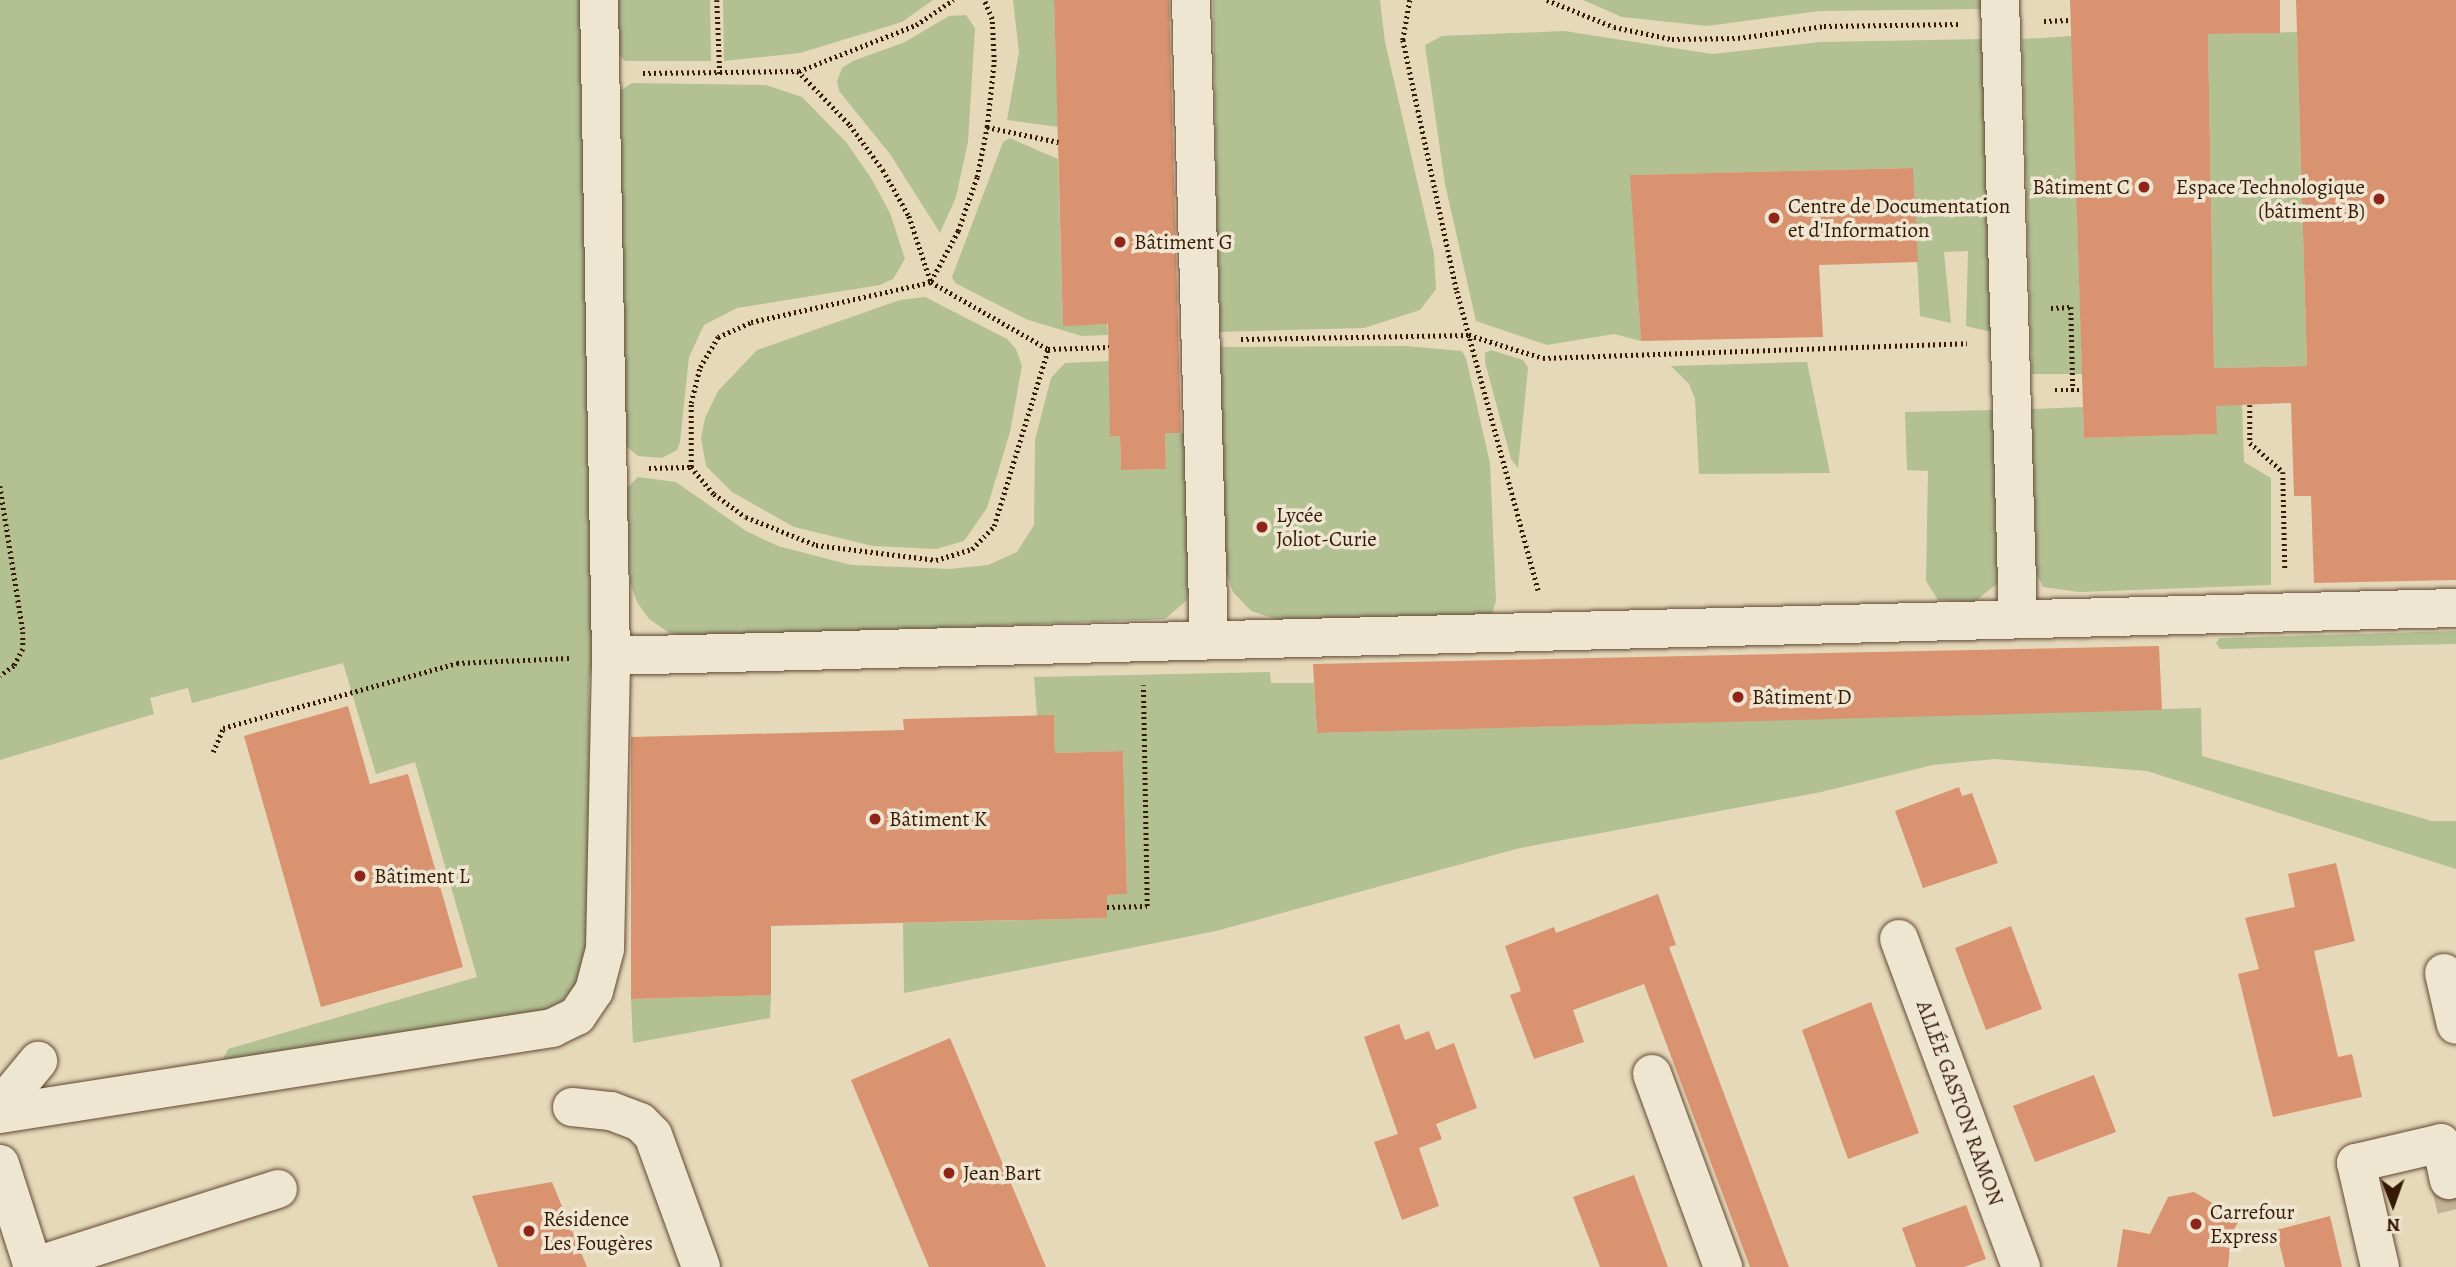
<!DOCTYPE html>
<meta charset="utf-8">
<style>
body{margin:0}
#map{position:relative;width:2456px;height:1267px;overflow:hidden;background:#e6d9ba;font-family:Alegreya,serif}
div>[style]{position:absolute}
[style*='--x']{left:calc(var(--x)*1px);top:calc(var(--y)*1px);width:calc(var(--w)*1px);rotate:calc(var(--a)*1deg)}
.green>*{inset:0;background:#b2c092}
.building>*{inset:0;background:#d99371}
.minor-tunnel>*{height:38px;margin-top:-19px;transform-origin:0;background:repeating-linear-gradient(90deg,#c3b396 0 38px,transparent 0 57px)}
.path>*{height:4.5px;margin-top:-2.25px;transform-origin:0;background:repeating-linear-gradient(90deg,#371907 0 2px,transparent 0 5.5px)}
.roads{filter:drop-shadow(0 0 2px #634934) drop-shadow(0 0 2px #634934)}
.minor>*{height:38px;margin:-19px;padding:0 19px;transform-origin:19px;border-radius:19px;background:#efe6d2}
.dots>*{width:19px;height:19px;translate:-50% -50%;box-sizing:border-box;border:4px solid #efe6d2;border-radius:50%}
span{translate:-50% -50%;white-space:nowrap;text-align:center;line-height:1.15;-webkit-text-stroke:7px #efe6d2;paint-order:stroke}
.poi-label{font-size:21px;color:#371907}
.right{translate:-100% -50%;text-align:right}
.left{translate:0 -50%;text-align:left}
.street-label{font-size:21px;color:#371907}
.north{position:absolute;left:2358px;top:1169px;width:70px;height:70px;-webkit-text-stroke:5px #efe6d2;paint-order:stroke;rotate:179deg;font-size:19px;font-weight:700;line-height:28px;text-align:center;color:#371907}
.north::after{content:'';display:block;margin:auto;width:24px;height:32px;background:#371907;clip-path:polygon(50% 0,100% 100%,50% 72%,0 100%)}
</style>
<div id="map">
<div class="green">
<i style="clip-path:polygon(0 0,587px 0,603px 624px,589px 679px,591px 949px,574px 988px,553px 1010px,221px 1063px,228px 1049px,477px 977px,415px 762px,376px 774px,343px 663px,192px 703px,188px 688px,150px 698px,154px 714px,0 760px)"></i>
<i style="clip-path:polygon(616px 0,710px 0,711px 61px,625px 61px,619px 55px)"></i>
<i style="clip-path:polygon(723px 0,933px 0,902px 22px,800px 53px,724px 61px)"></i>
<i style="clip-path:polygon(1013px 0,1054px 0,1058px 127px,1007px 120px,1019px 52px)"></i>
<i style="clip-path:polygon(1213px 0,1380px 0,1385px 42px,1434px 254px,1436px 289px,1420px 310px,1364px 328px,1219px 332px)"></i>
<i style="clip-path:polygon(1583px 0,1986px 0,1986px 9px,1820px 11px,1707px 26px,1622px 17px)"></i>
<i style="clip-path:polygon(966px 15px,975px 28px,968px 142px,956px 197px,940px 233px,890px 154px,839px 91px,837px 81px,842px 68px,853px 61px,905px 42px,949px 16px)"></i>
<i style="clip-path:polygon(1564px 31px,1712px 54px,1820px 42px,1986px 39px,1995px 333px,1966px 326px,1968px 251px,1944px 252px,1951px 323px,1920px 316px,1912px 168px,1631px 175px,1641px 341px,1614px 334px,1547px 345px,1476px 321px,1445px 184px,1425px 45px,1442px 36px)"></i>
<i style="clip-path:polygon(2297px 32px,2307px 366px,2214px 368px,2208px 34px)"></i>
<i style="clip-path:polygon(2072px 36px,2082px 374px,2032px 374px,2022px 39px)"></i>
<i style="clip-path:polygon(632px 83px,766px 85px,802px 97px,846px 142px,871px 178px,890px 213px,905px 259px,893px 279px,880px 285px,737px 308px,704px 325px,689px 357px,680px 442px,677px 450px,662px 458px,638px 456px,625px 445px,617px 93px)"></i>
<i style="clip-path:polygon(1010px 138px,1058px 159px,1063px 325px,1107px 324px,1108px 335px,1082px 336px,1028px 320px,955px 283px,952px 277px,1003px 142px)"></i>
<i style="clip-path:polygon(925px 297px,1007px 339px,1016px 349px,1022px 366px,1010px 432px,987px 508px,964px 541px,936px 549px,873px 546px,794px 527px,732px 492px,706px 466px,701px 438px,705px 418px,718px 391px,757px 350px,900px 300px)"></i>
<i style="clip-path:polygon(1405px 346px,1462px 351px,1466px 358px,1490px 463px,1496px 601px,1492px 613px,1483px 617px,1279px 620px,1251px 611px,1233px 592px,1224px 567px,1219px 347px)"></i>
<i style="clip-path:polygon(1491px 350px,1523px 360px,1528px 368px,1518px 468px,1511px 459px,1485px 362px,1485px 353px)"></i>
<i style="clip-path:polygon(1109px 361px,1111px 437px,1120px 436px,1121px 470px,1166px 469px,1165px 433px,1184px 433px,1190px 581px,1187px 600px,1165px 619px,695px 638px,668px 632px,649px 619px,637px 602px,630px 583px,626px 489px,638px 477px,676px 482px,746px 531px,778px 546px,851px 565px,950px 569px,988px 565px,1017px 552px,1034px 525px,1035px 440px,1051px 378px,1065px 363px)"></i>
<i style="clip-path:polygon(1807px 362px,1830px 473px,1699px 474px,1695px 399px,1689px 384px,1671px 366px)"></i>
<i style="clip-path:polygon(2216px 405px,2242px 405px,2244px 462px,2271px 478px,2271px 585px,2079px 592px,2043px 587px,2036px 572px,2031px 409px,2083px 407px,2084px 438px,2216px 434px)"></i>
<i style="clip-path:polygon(1996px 410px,1998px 583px,1974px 602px,1938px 600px,1926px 581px,1928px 471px,1907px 470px,1905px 412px)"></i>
<i style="clip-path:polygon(2456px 631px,2456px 644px,2220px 649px,2216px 643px,2220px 638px)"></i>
<i style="clip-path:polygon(1270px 672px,1271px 683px,1314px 683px,1317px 733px,2201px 708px,2202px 756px,2432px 821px,2456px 821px,2456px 869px,2147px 771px,1995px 759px,1933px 765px,1821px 792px,1520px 848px,1216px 931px,904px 993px,903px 923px,1107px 918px,1107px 895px,1127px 894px,1123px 751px,1055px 753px,1054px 716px,1037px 716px,1034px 677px)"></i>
<i style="clip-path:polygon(771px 995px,770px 1018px,633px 1043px,631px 999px)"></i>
</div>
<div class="building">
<i style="clip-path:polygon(1054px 0,1169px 0,1181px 433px,1165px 433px,1166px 469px,1121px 470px,1120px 436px,1110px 437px,1108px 324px,1063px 326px)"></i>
<i style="clip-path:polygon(2070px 0,2280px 0,2280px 33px,2208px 34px,2214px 368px,2307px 366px,2296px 0,2456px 0,2456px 580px,2314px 583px,2311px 496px,2294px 496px,2291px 403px,2216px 406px,2217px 434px,2084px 438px)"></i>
<i style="clip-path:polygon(1913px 168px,1918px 262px,1819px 265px,1823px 337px,1641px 341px,1630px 175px)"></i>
<i style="clip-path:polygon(2159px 646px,2162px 710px,1317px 733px,1313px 664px)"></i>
<i style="clip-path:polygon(348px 706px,370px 784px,408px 774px,463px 967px,321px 1007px,244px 736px)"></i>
<i style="clip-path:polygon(1054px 715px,1055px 753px,1123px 751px,1127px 894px,1107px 895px,1107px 918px,771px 926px,771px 995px,631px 999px,631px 737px,904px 730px,903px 719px)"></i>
<i style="clip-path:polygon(1959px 787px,1962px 796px,1972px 793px,1998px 863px,1923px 888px,1895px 811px)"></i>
<i style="clip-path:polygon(2336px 863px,2355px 941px,2314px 951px,2338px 1057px,2352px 1054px,2362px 1097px,2273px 1117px,2238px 974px,2259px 969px,2245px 918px,2295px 907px,2288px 874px)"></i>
<i style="clip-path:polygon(1658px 894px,1676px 945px,1669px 947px,1789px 1267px,1750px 1267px,1644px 984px,1573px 1010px,1584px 1042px,1534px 1059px,1510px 995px,1521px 991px,1505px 946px,1554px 927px,1556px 933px)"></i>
<i style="clip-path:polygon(2011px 926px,2042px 1009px,1986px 1030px,1955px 948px)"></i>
<i style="clip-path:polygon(1871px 1002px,1919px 1133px,1848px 1159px,1802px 1030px)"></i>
<i style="clip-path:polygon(1399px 1024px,1405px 1040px,1429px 1031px,1436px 1050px,1454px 1043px,1477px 1108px,1436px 1124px,1442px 1139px,1419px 1148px,1439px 1206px,1402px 1220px,1374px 1142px,1398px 1134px,1364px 1037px)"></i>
<i style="clip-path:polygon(950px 1038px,1046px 1267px,929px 1267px,851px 1080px)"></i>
<i style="clip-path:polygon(2094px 1075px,2116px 1132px,2035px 1162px,2013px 1106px)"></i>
<i style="clip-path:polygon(1634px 1175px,1668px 1267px,1600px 1267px,1573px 1197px)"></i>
<i style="clip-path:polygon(552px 1182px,587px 1267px,498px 1267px,472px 1196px)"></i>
<i style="clip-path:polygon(2194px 1192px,2240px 1219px,2224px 1247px,2230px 1248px,2228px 1267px,2117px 1267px,2123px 1229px,2150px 1234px,2168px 1197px)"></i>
<i style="clip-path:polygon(1966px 1205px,1986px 1259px,1964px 1267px,1916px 1267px,1902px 1228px)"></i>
<i style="clip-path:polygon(2330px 1216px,2342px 1267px,2285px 1267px,2276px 1230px)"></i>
</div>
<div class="minor-tunnel">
<i style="--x:2449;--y:1180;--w:30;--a:76"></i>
</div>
<div class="path">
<i style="--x:717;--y:0;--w:74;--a:87.7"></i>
<i style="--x:1410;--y:0;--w:41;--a:99.9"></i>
<i style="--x:1403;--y:40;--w:257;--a:77.9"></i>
<i style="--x:1457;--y:291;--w:310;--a:74.8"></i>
<i style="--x:1547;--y:0;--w:72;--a:21.9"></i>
<i style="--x:1614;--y:27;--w:59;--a:11.7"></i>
<i style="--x:1672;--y:39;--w:66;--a:-0.9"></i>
<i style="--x:1738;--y:38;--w:87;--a:-7.9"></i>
<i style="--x:1824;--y:26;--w:135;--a:-0.8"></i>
<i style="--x:2044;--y:21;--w:27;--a:-2"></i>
<i style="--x:799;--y:71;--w:126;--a:-21.5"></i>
<i style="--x:916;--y:25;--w:45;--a:-34"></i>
<i style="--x:643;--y:73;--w:155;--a:-0.7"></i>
<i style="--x:798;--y:71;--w:75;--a:46.1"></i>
<i style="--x:850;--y:125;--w:56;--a:53.7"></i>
<i style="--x:883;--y:170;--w:53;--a:60.5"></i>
<i style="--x:909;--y:216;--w:70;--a:71.6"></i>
<i style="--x:987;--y:127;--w:73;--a:11.9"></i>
<i style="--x:931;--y:281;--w:57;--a:-61.6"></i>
<i style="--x:958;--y:231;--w:57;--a:-70.6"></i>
<i style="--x:977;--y:177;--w:51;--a:-78.7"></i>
<i style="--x:987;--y:127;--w:65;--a:-83.9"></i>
<i style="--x:994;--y:62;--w:43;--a:-92.7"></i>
<i style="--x:992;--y:19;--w:21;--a:-113"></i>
<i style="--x:2051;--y:308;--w:20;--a:-3"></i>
<i style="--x:2071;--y:307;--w:83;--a:88.6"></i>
<i style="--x:1241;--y:339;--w:228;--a:-1"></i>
<i style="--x:1469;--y:335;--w:77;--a:17.3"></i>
<i style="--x:1543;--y:358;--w:424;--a:-2"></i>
<i style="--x:2055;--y:390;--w:27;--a:0"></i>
<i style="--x:2250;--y:405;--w:38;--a:90"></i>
<i style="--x:2250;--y:443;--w:44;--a:41.3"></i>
<i style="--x:2283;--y:472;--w:98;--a:88.8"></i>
<i style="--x:691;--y:467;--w:64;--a:-90"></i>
<i style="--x:691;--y:403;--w:37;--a:-76"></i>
<i style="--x:700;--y:367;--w:35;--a:-59"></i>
<i style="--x:718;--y:337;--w:36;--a:-24"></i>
<i style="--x:751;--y:322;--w:184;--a:-12.5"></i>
<i style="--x:931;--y:282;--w:135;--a:29.8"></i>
<i style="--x:649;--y:468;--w:42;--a:-1.4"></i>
<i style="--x:691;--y:467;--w:35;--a:50"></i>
<i style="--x:714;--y:494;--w:39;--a:36"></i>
<i style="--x:746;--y:517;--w:75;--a:21.8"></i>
<i style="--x:816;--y:545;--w:121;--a:7.1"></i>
<i style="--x:936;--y:560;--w:38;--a:-17"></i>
<i style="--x:972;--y:549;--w:32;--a:-46"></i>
<i style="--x:994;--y:526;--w:185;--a:-73"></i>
<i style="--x:1048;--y:349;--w:61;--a:-1.9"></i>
<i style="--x:0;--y:486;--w:148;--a:81"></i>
<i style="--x:23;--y:632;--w:17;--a:90"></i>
<i style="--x:23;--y:649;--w:19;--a:118"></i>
<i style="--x:14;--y:666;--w:17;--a:144"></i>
<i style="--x:213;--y:752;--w:26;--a:-67"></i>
<i style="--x:223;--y:728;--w:243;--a:-15.5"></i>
<i style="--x:457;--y:663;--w:112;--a:-2.6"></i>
<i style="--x:1107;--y:907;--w:40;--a:-1.4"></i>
<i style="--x:1147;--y:906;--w:221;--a:-91"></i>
</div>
<div class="roads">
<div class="minor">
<i style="--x:1191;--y:0;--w:640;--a:88.39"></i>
<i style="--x:2000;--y:0;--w:619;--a:88.33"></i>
<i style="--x:611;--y:656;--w:1846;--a:-1.49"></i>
<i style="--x:1899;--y:939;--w:350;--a:69.6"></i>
<i style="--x:2444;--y:973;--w:53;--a:77"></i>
<i style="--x:1652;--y:1074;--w:206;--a:69.8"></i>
<i style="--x:0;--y:1107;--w:60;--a:-50.4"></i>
<i style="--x:572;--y:1107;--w:39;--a:6"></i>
<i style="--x:611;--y:1111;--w:31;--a:21"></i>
<i style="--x:640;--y:1122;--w:18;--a:45"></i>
<i style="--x:653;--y:1135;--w:140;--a:70"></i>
<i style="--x:0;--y:1114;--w:559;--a:-8.86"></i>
<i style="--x:552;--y:1028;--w:28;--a:-26"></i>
<i style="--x:577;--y:1016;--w:30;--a:-56"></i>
<i style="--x:594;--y:991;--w:43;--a:-75.3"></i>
<i style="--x:605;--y:949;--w:293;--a:-88.8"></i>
<i style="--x:611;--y:656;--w:656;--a:-91.05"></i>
<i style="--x:0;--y:1164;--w:108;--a:72.2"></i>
<i style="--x:32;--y:1267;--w:258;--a:-17.6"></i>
<i style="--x:2380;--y:1267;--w:107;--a:-103"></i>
<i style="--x:2356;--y:1163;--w:87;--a:-13.2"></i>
<i style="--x:2441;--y:1143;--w:38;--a:78"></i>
</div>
</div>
<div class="dots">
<i style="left:2144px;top:187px;background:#8f2418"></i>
<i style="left:2379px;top:199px;background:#8f2418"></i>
<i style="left:1774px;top:218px;background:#8f2418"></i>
<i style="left:1120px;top:242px;background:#8f2418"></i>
<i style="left:1262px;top:527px;background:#8f2418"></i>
<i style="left:1738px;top:697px;background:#8f2418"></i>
<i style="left:875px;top:819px;background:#8f2418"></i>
<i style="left:360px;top:876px;background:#8f2418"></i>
<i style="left:949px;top:1173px;background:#8f2418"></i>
<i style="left:2196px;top:1224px;background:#8f2418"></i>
<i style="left:529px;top:1231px;background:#8f2418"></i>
</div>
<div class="poi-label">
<span class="right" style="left:2130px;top:187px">Bâtiment C</span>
<span class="right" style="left:2365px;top:199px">Espace Technologique<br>(bâtiment B)</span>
<span class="left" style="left:1788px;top:218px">Centre de Documentation<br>et d'Information</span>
<span class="left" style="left:1134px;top:242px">Bâtiment G</span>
<span class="left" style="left:1276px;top:527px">Lycée<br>Joliot-Curie</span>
<span class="left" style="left:1752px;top:697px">Bâtiment D</span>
<span class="left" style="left:889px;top:819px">Bâtiment K</span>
<span class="left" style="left:374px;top:876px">Bâtiment L</span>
<span class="left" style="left:963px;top:1173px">Jean Bart</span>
<span class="left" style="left:2210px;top:1224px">Carrefour<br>Express</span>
<span class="left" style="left:543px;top:1231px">Résidence<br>Les Fougères</span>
</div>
<div class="street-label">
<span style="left:1960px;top:1103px;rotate:70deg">ALLÉE GASTON RAMON</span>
</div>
<div class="north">N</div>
</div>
